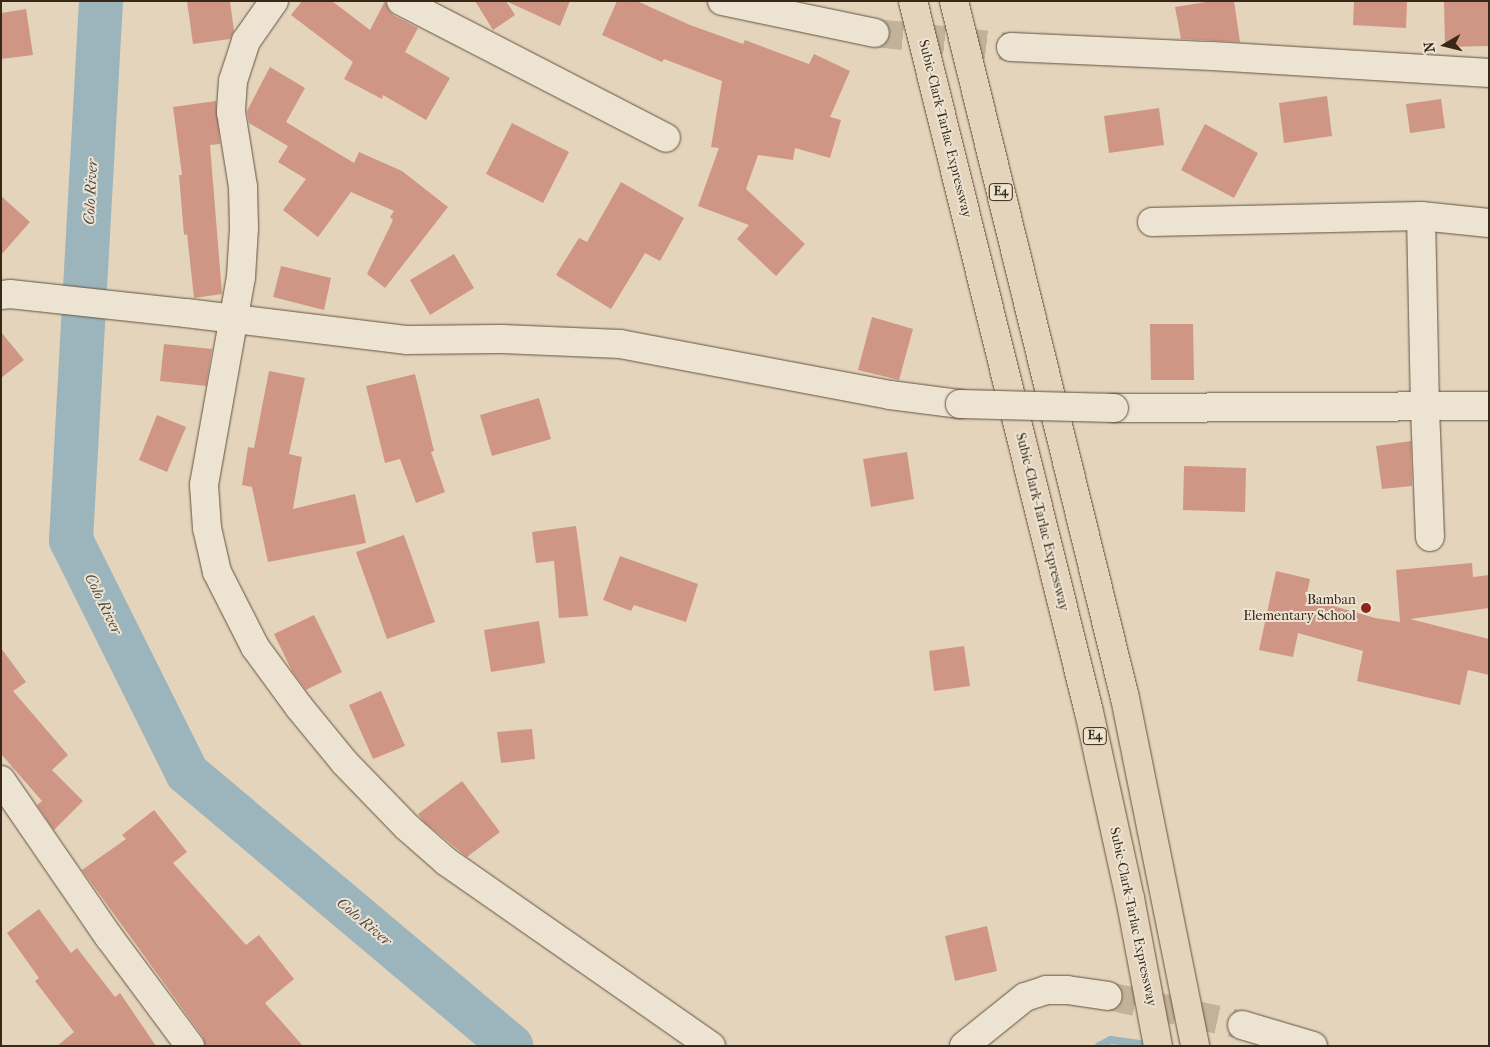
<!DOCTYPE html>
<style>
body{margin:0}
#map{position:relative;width:1490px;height:1047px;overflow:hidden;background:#e4d4bb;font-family:"IM FELL French Canon",serif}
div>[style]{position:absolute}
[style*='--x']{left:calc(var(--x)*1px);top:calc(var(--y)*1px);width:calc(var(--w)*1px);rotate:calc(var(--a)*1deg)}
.stream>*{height:8px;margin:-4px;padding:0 4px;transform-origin:4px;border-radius:4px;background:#9cb5bc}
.river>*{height:44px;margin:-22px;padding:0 22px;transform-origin:22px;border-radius:22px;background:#9cb5bc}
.building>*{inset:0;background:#d09685}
.minor-tunnel>*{height:28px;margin-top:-14px;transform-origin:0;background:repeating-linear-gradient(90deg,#c2b29a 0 28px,transparent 0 42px)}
.roads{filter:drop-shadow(0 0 1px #635340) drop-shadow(0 0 1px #635340)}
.minor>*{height:28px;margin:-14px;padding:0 14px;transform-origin:14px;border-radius:14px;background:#ede3d3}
.highway>*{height:28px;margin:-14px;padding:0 14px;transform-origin:14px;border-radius:14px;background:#e4d4bb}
.bridges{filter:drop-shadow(0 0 1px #635340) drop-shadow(0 0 1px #635340)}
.minor-bridge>*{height:28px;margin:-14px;padding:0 14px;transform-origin:14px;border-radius:14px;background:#ede3d3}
.dots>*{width:14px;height:14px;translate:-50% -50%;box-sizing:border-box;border:2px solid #ede3d3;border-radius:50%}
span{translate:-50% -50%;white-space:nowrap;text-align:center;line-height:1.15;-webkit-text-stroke:4px #ede3d3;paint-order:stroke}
.shield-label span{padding:1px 4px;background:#ede3d3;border:1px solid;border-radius:4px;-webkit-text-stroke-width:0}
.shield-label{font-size:12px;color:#382817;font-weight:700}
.street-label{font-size:14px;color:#382817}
.poi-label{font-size:14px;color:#382817}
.right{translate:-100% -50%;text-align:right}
.water-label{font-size:15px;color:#514b40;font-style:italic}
.frame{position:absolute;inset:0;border:2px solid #382817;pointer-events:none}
.north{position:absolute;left:1420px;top:20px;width:50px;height:50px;-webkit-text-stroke:4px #ede3d3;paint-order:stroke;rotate:262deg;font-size:14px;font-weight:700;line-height:20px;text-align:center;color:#382817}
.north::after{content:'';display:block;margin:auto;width:18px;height:22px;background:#382817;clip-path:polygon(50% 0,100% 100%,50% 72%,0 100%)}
</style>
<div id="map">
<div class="stream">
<i style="--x:1099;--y:1046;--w:13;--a:-27"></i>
<i style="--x:1111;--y:1040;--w:43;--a:7.9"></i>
</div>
<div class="river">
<i style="--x:101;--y:1;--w:540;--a:93.19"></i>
<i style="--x:71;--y:540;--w:260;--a:63.5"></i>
<i style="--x:187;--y:773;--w:424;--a:40.1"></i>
</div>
<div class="building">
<i style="clip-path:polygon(187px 1px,230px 1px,234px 31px,230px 39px,193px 44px)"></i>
<i style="clip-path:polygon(302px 1px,332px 1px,370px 30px,385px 1px,388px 9px,393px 15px,418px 28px,405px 52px,450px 78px,426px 120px,383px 95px,382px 99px,344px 79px,353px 62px,291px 15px)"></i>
<i style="clip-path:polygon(475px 1px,506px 1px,515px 15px,493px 30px)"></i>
<i style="clip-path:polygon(506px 1px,570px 1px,560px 26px)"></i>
<i style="clip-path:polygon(617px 1px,637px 1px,690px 25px,743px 44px,745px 40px,809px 64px,814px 54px,850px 71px,830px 117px,841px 120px,830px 158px,795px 148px,793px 160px,758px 155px,746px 189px,805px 244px,776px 276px,737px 239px,749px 225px,698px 206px,719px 148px,711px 147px,722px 81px,664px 59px,662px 62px,602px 35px)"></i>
<i style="clip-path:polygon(1212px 1px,1234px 1px,1240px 42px,1181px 39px,1175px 7px)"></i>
<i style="clip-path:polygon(1354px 1px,1407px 1px,1406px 28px,1353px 25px)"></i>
<i style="clip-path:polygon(1444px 1px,1489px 1px,1489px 46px,1445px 47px)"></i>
<i style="clip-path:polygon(26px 9px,33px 55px,1px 59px,1px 13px)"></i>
<i style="clip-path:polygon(270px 67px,305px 88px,286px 122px,354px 163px,359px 152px,402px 171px,448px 207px,385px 288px,367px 274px,393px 220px,390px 217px,394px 211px,351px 192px,318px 237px,283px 210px,306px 179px,278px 162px,288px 146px,249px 123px,247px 111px)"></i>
<i style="clip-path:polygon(1327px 96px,1332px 136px,1284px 143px,1279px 103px)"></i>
<i style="clip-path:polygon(1441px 99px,1445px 128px,1410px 133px,1406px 104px)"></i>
<i style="clip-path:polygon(216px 101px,220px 144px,210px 145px,222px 294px,194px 298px,187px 234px,184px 235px,179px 175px,182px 175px,173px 107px)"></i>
<i style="clip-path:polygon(1159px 108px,1164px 145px,1109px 153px,1104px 116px)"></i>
<i style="clip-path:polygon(512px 123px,569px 152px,543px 203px,486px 174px)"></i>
<i style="clip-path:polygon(1205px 124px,1258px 153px,1234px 198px,1181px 170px)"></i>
<i style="clip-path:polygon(621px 182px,684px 218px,660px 261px,645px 253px,611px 309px,556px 275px,579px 238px,587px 242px)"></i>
<i style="clip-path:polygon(1px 196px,30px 222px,1px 255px)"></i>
<i style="clip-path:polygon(454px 254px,474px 288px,430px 315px,410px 280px)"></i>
<i style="clip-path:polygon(281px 266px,331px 278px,324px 310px,273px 297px)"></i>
<i style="clip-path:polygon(872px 317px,913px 329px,899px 380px,858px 370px)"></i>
<i style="clip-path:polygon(1150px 324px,1193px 324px,1194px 380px,1151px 380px)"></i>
<i style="clip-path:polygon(1px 332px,24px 360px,1px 378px)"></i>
<i style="clip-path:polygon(164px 344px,212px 349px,206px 386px,160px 381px)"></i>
<i style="clip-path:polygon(269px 371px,305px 378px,289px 454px,302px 457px,293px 509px,355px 494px,366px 543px,268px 562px,252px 487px,242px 485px,248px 447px,254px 448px)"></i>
<i style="clip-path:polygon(415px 374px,434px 451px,431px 452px,445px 492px,416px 503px,400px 459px,385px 463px,366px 386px)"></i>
<i style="clip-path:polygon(539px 398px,551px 439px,492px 456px,480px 415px)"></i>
<i style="clip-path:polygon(157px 415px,186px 427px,167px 472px,139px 460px)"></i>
<i style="clip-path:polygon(1411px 441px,1412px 486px,1382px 489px,1376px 446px)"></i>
<i style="clip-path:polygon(907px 452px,914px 499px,871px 507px,863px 459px)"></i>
<i style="clip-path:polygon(1184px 466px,1246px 468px,1245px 512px,1183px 510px)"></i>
<i style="clip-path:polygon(576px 526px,588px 616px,559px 618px,554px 561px,536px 563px,532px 532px)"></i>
<i style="clip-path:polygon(404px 535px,435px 622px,387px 639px,356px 552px)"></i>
<i style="clip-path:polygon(620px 556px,698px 584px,686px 622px,634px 605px,631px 611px,603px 600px)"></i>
<i style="clip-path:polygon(1472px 563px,1473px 577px,1489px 575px,1489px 608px,1410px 619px,1489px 639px,1489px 675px,1468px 670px,1460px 705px,1357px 681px,1363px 651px,1298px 633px,1293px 657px,1259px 650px,1276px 571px,1310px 579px,1306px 598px,1375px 618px,1400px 622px,1396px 570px)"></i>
<i style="clip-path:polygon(314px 615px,342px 672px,306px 690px,292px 671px,274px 634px)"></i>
<i style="clip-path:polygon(539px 621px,545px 663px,491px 672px,484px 630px)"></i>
<i style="clip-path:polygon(964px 646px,970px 686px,934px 691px,929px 651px)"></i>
<i style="clip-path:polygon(1px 648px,26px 682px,13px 691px,68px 755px,52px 770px,83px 801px,54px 830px,37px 805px,42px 801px,1px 754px)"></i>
<i style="clip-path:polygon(381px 691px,405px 746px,373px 759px,349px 705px)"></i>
<i style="clip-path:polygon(532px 729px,535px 759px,501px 763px,497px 732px)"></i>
<i style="clip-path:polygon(462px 781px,500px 832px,467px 857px,423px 821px,418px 814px)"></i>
<i style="clip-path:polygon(154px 810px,187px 852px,173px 863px,246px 945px,259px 935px,294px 979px,265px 1003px,303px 1046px,205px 1046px,203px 1037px,82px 870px,126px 839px,122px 835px)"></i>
<i style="clip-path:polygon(39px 909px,71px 953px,77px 948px,115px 997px,120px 993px,156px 1046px,57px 1046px,74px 1032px,35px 981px,39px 978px,7px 933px)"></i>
<i style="clip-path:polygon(987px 926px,997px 971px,955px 981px,945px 936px)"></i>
</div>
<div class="minor-tunnel">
<i style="--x:875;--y:33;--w:137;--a:5.9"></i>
<i style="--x:1108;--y:996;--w:137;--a:12.2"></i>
</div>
<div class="roads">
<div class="minor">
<i style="--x:274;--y:1;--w:49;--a:125"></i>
<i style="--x:246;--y:41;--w:42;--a:108"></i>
<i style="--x:233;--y:81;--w:31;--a:94"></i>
<i style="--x:231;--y:112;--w:76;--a:80.9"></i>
<i style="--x:243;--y:187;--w:41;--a:88.6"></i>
<i style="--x:244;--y:228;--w:49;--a:93.5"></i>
<i style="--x:241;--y:277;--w:211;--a:100.1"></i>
<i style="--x:204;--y:485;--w:43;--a:86"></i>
<i style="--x:207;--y:528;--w:45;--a:77.2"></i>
<i style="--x:217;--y:572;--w:84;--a:63.1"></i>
<i style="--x:255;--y:647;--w:74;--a:53.7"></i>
<i style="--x:299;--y:707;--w:72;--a:50.6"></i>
<i style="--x:345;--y:763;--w:89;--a:45.9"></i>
<i style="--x:407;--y:827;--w:53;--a:41.2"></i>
<i style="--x:447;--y:862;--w:322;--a:34.9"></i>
<i style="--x:401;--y:1;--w:298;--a:27.3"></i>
<i style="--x:722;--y:1;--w:156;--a:11.8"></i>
<i style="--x:1011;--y:47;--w:201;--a:2.6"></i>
<i style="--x:1212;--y:56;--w:278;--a:3.5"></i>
<i style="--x:1421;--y:216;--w:192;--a:88.8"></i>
<i style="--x:1425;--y:408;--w:129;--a:87.8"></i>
<i style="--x:1152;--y:222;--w:269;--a:-1.3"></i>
<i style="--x:1421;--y:216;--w:68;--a:5.9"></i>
<i style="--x:1;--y:295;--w:9;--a:-6"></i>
<i style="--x:10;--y:294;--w:177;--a:6.2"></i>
<i style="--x:186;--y:313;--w:223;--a:7"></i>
<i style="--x:407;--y:340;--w:95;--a:-0.6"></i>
<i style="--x:502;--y:339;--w:118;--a:2.4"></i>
<i style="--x:620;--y:344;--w:275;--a:10.7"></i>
<i style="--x:890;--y:395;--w:71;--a:7.3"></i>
<i style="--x:1114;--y:408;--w:375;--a:-0.3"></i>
<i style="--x:1;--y:780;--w:191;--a:55.5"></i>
<i style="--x:109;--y:937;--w:136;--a:53.4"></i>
<i style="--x:1242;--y:1025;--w:74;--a:16.5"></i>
<i style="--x:964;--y:1046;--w:78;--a:-38.8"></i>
<i style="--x:1025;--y:997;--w:22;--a:-18"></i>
<i style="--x:1046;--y:990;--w:21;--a:0"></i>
<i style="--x:1067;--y:990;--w:41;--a:8.3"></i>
</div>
<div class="highway">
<i style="--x:913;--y:1;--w:732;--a:76.1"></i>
<i style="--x:1089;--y:712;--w:190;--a:77.6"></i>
<i style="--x:1130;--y:898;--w:151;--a:79.3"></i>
<i style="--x:954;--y:1;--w:718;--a:76.22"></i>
<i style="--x:1125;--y:698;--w:355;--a:78.6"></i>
</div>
</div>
<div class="bridges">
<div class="minor-bridge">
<i style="--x:960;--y:404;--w:154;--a:1.5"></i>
</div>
</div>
<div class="dots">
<i style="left:1366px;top:608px;background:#8f2418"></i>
</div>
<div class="shield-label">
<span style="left:1001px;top:192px">E4</span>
<span style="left:1095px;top:736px">E4</span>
</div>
<div class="street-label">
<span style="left:945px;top:129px;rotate:76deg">Subic-Clark-Tarlac Expressway</span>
<span style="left:1042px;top:522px;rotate:76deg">Subic-Clark-Tarlac Expressway</span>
<span style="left:1133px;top:917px;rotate:78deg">Subic-Clark-Tarlac Expressway</span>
</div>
<div class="poi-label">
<span class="right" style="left:1356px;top:608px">Bamban<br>Elementary School</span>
</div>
<div class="water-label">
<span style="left:91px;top:192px;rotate:-87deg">Colo River</span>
<span style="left:103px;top:604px;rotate:64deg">Colo River</span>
<span style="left:364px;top:922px;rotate:40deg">Colo River</span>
</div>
<div class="frame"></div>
<div class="north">N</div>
</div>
